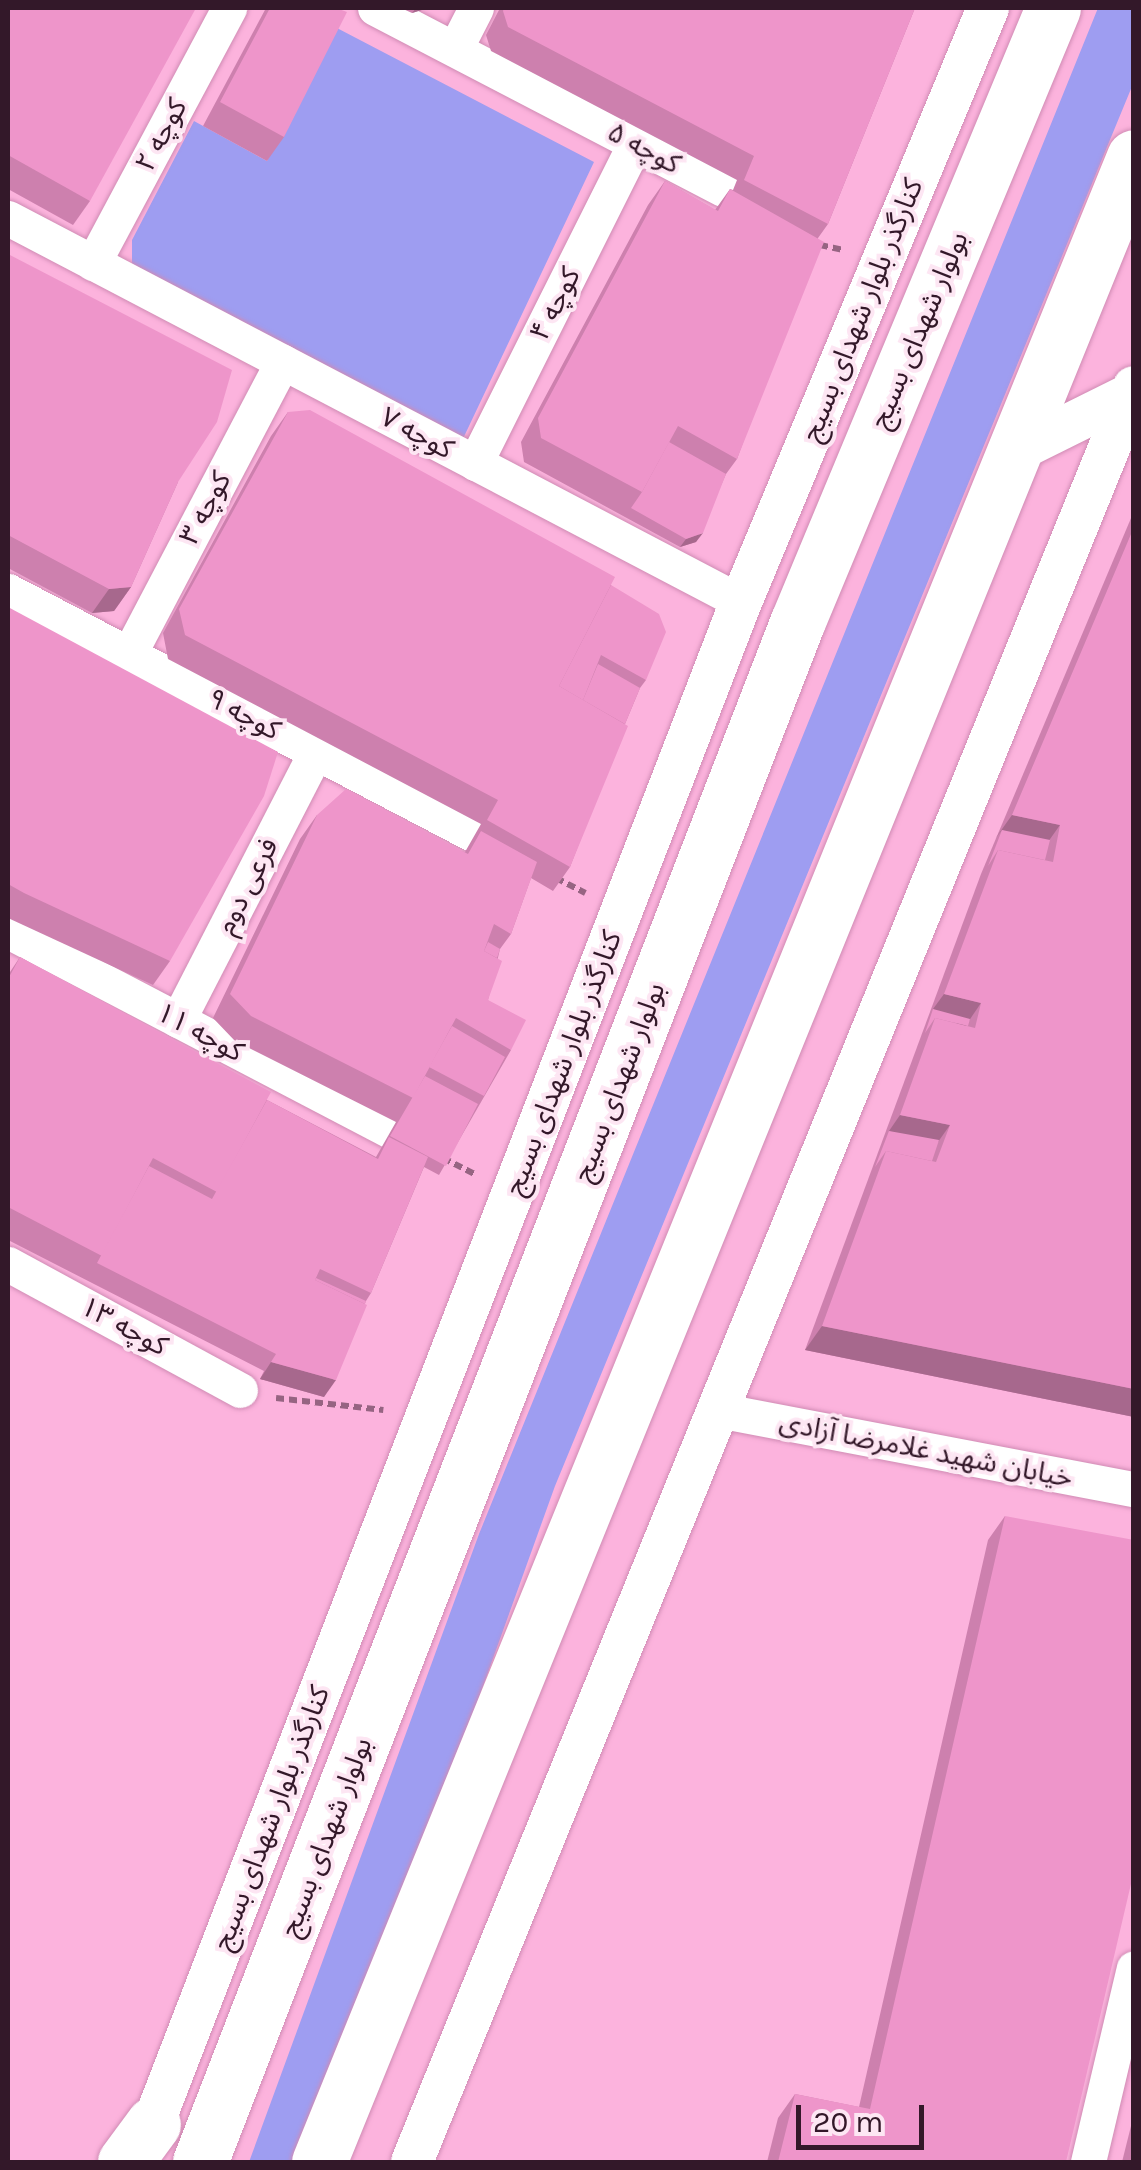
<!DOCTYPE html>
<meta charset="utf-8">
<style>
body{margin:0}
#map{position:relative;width:1141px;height:2170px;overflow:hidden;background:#fcb3dd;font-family:Karla,"Noto Sans Arabic",sans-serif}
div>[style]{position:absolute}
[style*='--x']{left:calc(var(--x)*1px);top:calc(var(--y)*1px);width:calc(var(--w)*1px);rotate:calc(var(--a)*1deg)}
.green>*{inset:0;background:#9e9df1}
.path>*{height:6px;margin-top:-3px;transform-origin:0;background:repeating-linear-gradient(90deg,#966482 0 8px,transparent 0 13px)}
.roads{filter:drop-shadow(0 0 2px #d08bb4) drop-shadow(0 0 2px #d08bb4)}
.minor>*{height:35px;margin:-17.5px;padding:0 17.5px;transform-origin:17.5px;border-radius:17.5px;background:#fff}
.tertiary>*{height:42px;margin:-21px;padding:0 21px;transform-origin:21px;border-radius:21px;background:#fff}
.primary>*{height:55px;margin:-27.5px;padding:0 27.5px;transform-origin:27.5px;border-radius:27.5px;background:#fff}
.wall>*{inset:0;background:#cd80ae}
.shaded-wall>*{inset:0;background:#a7688d}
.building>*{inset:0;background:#ee95ca}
span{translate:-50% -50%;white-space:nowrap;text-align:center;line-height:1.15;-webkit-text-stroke:8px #fde6f3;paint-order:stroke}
.street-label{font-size:28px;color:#331829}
.frame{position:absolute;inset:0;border:10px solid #331829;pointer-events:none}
.scale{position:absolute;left:796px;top:2105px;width:128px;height:45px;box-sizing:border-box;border:5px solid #331829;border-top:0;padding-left:12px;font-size:30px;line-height:35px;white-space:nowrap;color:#331829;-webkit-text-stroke:8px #fde6f3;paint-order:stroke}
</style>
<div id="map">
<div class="green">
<i style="clip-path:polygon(1098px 8px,1133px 8px,1133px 84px,555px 1486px,390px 1945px,299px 2162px,249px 2162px,479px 1534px)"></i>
<i style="clip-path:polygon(335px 27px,594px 162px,460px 445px,132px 269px,132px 240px,194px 121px,267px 161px)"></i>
</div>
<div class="path">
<i style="--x:820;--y:245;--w:24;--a:12"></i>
<i style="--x:556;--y:878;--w:33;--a:27"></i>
<i style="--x:443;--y:1158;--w:37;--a:27"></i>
<i style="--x:276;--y:1398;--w:108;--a:6.4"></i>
</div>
<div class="roads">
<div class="minor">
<i style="--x:375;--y:8;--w:392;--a:27.5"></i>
<i style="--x:455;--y:49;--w:46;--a:-62.9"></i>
<i style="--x:8;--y:218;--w:827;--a:27.65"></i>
<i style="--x:93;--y:263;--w:289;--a:-61.9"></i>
<i style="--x:475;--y:463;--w:357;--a:-63.4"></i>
<i style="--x:8;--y:591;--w:533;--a:27.62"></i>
<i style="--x:129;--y:654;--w:330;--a:-62.3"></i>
<i style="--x:8;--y:931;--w:434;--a:27.6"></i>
<i style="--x:178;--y:1020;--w:301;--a:-62.8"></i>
<i style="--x:8;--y:1264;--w:264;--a:28.5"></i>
<i style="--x:718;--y:1410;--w:423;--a:10.8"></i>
<i style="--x:1088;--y:2162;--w:199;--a:-76.7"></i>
</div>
<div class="tertiary">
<i style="--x:1010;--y:454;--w:135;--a:-26.4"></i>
<i style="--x:153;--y:2124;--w:1632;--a:-68.88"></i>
<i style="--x:741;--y:602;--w:643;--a:-67.42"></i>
<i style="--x:412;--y:2162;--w:1916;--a:-67.87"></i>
</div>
<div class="primary">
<i style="--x:125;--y:2162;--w:47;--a:-53.6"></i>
<i style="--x:200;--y:2162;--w:1651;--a:-68.8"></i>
<i style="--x:797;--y:623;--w:666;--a:-67.4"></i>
<i style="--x:319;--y:2162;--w:2164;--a:-67.88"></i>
</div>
</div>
<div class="wall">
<i style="clip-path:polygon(8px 8px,90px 201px,73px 225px,8px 189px)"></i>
<i style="clip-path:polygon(266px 8px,336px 8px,284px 137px,267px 161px,203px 126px)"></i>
<i style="clip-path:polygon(401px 8px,428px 8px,412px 13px)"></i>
<i style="clip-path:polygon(500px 8px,915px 8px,828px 224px,818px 238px,737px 459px,726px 474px,696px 542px,680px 547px,524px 462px,521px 442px,648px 205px,665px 181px,715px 210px,730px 189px,733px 190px,737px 180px,491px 51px,486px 35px)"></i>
<i style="clip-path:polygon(8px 254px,178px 482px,131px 587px,114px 611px,92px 613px,8px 568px)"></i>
<i style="clip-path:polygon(288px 412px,611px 585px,646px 680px,640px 688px,625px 724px,570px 867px,553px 891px,531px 878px,511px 934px,500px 949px,488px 1000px,511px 1050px,439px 1175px,424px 1167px,371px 1293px,366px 1301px,324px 1397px,260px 1379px,264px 1371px,8px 1240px,8px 975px,20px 957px,267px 1100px,376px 1157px,396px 1122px,235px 1041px,213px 1018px,300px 839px,317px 815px,465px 852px,481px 824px,168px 659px,163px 633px,271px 436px)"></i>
<i style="clip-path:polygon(1134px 511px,1134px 1417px,805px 1350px,981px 874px)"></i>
<i style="clip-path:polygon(8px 607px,170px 961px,153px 985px,8px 918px)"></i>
<i style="clip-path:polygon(1005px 1516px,1066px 2162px,767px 2162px,778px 2118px,795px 2094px,859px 2107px,988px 1540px)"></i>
<i style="clip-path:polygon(1134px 2114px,1134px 2162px,1122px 2162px)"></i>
</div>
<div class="shaded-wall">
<i style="clip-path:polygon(416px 8px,428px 8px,412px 13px)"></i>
<i style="clip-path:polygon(703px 533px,696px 542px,680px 547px,686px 539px)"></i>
<i style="clip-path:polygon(131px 587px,114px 611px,92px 613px,109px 589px)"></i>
<i style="clip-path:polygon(1012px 815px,1060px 825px,1043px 849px,1002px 830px,995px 839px)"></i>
<i style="clip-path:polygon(944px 994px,981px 1003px,964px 1028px,933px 1009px)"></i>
<i style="clip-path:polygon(900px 1115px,950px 1125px,933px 1149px,889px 1131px)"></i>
<i style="clip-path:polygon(822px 1326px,1134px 1389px,1134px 1417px,805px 1350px)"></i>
<i style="clip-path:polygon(271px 1362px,336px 1380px,324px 1397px,260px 1379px)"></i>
</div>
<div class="building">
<i style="clip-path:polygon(8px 8px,196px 8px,90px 201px,8px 155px)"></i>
<i style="clip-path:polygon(270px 8px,336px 8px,347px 12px,284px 137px,220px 102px)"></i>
<i style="clip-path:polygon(504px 8px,915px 8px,828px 224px,744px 180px,754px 156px,508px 27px,503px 11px)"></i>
<i style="clip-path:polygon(665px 181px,718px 211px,730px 189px,824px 242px,737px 459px,678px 426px,642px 492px,541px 438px,538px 418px)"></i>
<i style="clip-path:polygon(8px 254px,232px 370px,217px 422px,178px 482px,131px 587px,109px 589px,8px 535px)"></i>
<i style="clip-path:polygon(310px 410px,615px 577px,559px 686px,628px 726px,570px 867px,487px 820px,498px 800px,185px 635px,179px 609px,288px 412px)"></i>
<i style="clip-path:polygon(669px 442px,726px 474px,703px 533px,686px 539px,631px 508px,642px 492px)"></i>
<i style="clip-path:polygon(1134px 527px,1134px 1389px,822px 1326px,886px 1151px,936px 1162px,950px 1125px,900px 1115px,935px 1018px,975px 1028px,981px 1003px,944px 994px,998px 850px,1053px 862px,1060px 825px,1012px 815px)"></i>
<i style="clip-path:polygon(611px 585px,659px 614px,666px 632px,646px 680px,601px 655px,583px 700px,559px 686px)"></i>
<i style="clip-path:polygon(8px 607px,278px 752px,264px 796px,170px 961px,24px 893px,8px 884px)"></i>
<i style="clip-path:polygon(598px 664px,640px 688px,625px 724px,583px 700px)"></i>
<i style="clip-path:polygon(346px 789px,468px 854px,481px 831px,537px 862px,511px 934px,494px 924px,484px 951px,502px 961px,488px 1000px,526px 1020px,511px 1050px,456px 1018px,413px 1098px,251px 1016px,230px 994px,317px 815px)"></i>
<i style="clip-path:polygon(1002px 830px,1050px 840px,1045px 860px,998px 850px,988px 866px)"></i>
<i style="clip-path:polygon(488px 942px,500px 949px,497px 958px,484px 951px)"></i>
<i style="clip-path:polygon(20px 957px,271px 1092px,217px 1192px,153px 1158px,102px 1256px,8px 1207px,8px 979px)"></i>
<i style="clip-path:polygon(933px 1009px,970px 1019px,968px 1026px,935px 1018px,925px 1033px)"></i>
<i style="clip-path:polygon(452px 1026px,505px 1057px,484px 1096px,429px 1067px)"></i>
<i style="clip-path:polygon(425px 1076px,478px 1104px,446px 1166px,390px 1136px)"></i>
<i style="clip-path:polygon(267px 1100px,378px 1159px,389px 1137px,428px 1157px,371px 1293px,320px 1269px,315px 1280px,367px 1305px,336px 1380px,271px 1362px,276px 1354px,97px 1263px,149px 1166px,212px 1199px)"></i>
<i style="clip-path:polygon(889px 1131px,939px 1140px,932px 1161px,886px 1151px,875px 1167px)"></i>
<i style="clip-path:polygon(316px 1278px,366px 1301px,365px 1304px,315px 1280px)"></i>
<i style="clip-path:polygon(1005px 1516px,1134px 1540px,1134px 1871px,1066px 2162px,778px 2162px,795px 2094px,870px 2109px)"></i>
</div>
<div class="street-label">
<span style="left:161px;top:135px;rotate:-62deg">کوچه ۲</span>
<span style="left:644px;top:148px;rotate:28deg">کوچه ۵</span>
<span style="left:555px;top:304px;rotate:-63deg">کوچه ۴</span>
<span style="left:862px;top:310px;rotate:-68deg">کنارگذر بلوار شهدای بسیج</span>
<span style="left:919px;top:330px;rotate:-67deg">بولوار شهدای بسیج</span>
<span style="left:417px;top:433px;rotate:28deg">کوچه ۷</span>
<span style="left:205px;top:508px;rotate:-62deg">کوچه ۳</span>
<span style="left:244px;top:714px;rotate:28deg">کوچه ۹</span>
<span style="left:247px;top:886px;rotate:-63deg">فرعی دوم</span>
<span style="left:200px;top:1032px;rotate:28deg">کوچه ۱۱</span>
<span style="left:563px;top:1063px;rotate:-69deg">کنارگذر بلوار شهدای بسیج</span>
<span style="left:619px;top:1082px;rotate:-69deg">بولوار شهدای بسیج</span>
<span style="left:124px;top:1326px;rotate:28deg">کوچه ۱۳</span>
<span style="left:926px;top:1450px;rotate:11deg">خیابان شهید غلامرضا آزادی</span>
<span style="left:271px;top:1818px;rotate:-69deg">کنارگذر بلوار شهدای بسیج</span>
<span style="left:326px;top:1837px;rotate:-69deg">بولوار شهدای بسیج</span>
</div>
<div class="frame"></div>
<div class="scale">20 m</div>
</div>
